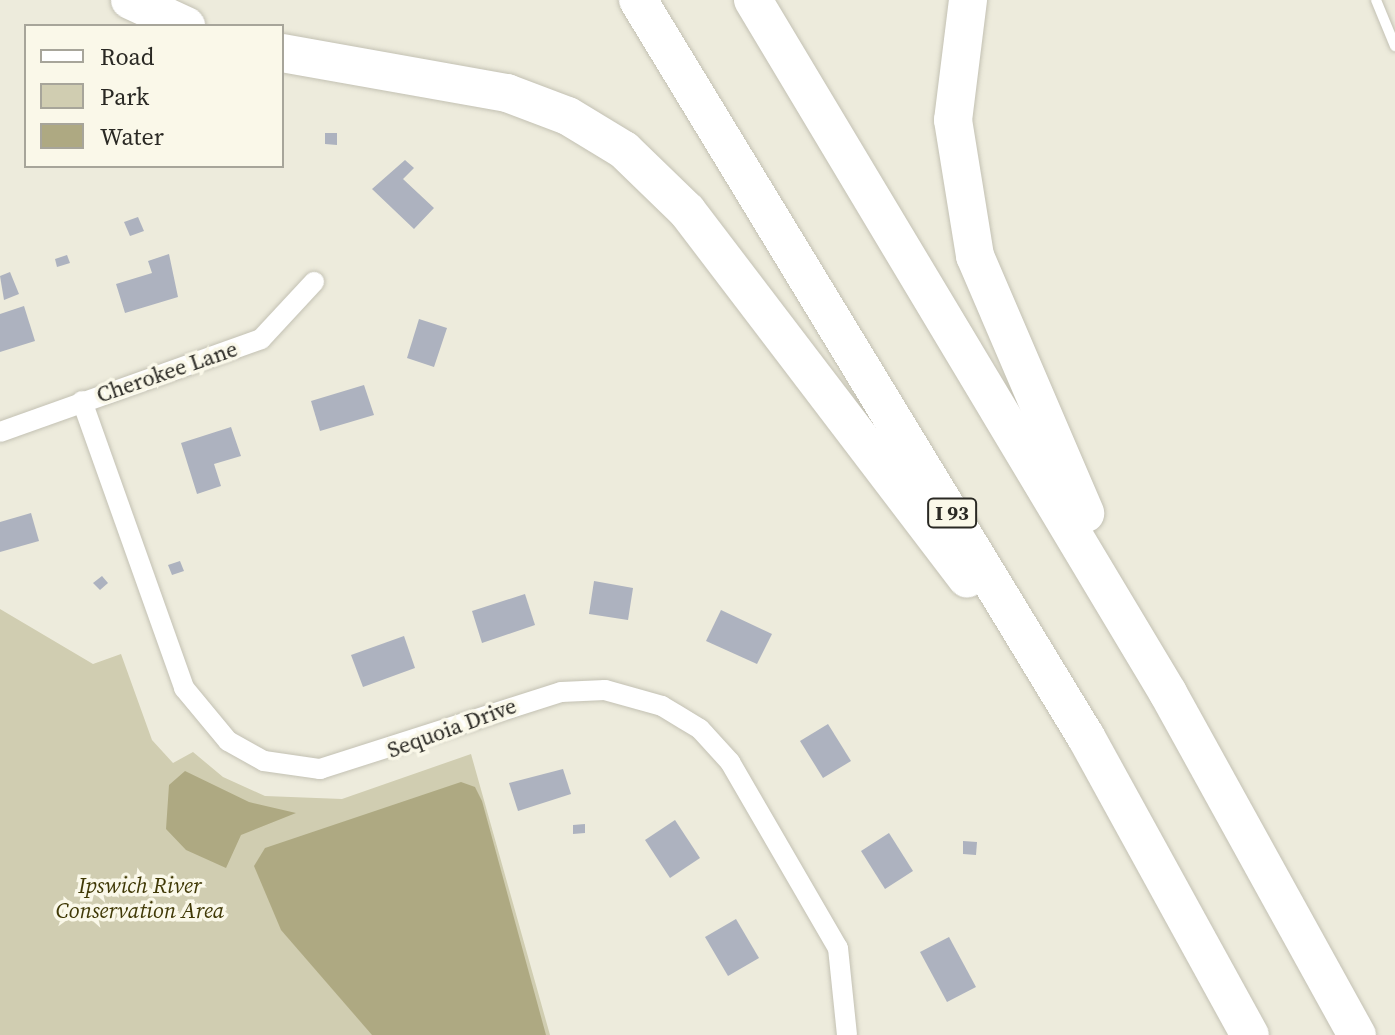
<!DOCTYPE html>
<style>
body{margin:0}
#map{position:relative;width:1395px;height:1035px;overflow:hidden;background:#edebdc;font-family:"Source Serif 4",serif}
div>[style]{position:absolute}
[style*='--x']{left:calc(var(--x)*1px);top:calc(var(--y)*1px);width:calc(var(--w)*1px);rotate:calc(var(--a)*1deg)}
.green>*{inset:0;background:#d0cdb1}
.water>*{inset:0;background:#aea982}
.building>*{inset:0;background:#adb2bf}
.roads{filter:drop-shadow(0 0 2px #c3c1b3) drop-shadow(0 0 2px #c3c1b3)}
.lane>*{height:10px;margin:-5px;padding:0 5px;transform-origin:5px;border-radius:5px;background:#fff}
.street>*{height:20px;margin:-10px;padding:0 10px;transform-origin:10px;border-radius:10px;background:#fff}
.highway>*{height:38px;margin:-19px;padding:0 19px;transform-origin:19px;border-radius:19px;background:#fff}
span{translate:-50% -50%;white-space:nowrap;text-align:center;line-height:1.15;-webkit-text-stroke:7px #faf8e9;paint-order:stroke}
.shield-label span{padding:2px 6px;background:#faf8e9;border:2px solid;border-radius:6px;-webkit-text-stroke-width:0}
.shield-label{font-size:20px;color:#2a2924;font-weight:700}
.street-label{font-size:22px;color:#2a2924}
.park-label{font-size:22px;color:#403906;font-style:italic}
.legend{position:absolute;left:24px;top:24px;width:260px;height:144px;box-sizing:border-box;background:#faf8e9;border:2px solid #a7a59a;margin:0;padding:10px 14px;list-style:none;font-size:24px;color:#2a2924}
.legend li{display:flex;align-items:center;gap:16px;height:40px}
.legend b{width:40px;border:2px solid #a7a59a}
</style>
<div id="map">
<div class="green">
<i style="clip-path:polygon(0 609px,93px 664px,121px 654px,152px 740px,173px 763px,193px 752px,223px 777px,265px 796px,342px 799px,471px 754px,550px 1035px,0 1035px)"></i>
</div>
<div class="water">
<i style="clip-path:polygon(185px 771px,249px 802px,296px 813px,241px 835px,226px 868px,186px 850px,166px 829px,169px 785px)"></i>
<i style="clip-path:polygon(461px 782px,475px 787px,482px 801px,546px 1035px,372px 1035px,281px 930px,254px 866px,265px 848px)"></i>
</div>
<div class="building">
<i style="clip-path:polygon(325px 133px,337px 133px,337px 145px,325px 144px)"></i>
<i style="clip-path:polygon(405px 160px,414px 168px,403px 179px,434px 208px,414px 229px,372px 189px)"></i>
<i style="clip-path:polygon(138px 217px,144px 231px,130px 236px,124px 222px)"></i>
<i style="clip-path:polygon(169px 254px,178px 297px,125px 313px,116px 284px,152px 273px,148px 261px)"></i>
<i style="clip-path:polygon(67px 255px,70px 263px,57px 267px,55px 259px)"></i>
<i style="clip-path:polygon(10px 272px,19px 294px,4px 300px,0 276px)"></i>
<i style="clip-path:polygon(24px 306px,35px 341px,0 352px,0 314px)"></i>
<i style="clip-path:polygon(419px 319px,447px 328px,434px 367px,407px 358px)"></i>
<i style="clip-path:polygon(364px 385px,374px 415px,320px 431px,311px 401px)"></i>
<i style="clip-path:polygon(231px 427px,241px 456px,214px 464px,221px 486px,197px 494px,181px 443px)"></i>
<i style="clip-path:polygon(31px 513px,39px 541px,0 552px,0 522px)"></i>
<i style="clip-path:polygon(180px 561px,184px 571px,172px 575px,168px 565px)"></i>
<i style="clip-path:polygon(102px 576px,108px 583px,100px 590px,93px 583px)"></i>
<i style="clip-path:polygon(594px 581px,633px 588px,628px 620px,589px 614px)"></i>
<i style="clip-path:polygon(525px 594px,535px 625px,482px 643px,472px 611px)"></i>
<i style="clip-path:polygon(721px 610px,772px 634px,757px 664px,706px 641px)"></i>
<i style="clip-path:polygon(404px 636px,415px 668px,363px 687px,351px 655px)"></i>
<i style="clip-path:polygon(828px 724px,851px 761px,823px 778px,800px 741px)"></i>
<i style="clip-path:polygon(563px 769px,571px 794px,518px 811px,509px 783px)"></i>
<i style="clip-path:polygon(675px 820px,700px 858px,670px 878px,645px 840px)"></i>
<i style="clip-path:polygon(585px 824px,585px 833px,573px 834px,573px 825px)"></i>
<i style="clip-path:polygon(889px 833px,913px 871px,885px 889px,861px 851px)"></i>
<i style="clip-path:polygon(963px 841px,977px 842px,976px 855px,963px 854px)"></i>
<i style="clip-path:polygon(736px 919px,759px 958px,728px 976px,705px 937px)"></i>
<i style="clip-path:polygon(949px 937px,976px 987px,947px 1002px,920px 952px)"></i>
</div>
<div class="roads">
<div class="lane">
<i style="--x:1376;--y:0;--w:50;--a:67.6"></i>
</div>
<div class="street">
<i style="--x:82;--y:401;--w:305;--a:70.4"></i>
<i style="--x:184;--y:688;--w:69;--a:50.3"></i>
<i style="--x:228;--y:741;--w:41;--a:29.1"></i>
<i style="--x:264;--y:761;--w:57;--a:8.1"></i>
<i style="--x:320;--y:769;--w:253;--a:-17.7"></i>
<i style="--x:561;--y:692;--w:44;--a:-2.6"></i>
<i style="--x:605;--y:690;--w:59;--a:15.7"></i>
<i style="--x:662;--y:706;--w:44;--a:31.2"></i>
<i style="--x:700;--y:729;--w:45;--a:47.7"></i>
<i style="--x:730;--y:762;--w:215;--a:59.9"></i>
<i style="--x:838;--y:948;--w:87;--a:84.1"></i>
<i style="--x:0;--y:432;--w:277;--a:-19.6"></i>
<i style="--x:261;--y:339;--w:78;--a:-47.1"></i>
</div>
<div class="highway">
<i style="--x:130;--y:0;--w:62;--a:24.9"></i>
<i style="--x:638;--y:0;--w:862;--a:58.71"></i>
<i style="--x:1086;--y:737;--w:340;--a:61.2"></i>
<i style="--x:753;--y:0;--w:808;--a:59.08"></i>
<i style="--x:1168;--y:693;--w:391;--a:61.1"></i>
<i style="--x:968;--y:0;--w:121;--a:97.1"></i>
<i style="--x:953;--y:120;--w:138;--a:80.8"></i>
<i style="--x:975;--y:256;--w:280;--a:66.8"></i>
<i style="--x:282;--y:53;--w:229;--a:10.1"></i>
<i style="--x:507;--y:93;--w:65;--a:20.7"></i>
<i style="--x:568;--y:116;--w:66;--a:31.3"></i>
<i style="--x:624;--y:150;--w:88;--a:44.1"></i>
<i style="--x:687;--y:211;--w:462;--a:52.7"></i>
</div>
</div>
<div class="shield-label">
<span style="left:952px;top:513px">I 93</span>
</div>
<div class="street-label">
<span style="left:167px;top:372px;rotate:-19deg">Cherokee Lane</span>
<span style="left:452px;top:728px;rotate:-20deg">Sequoia Drive</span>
</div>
<div class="park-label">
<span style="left:140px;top:898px">Ipswich River<br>Conservation Area</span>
</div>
<ul class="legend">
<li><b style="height:10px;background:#fff"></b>Road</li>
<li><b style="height:22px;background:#d0cdb1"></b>Park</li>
<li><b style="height:22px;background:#aea982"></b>Water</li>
</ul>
</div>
